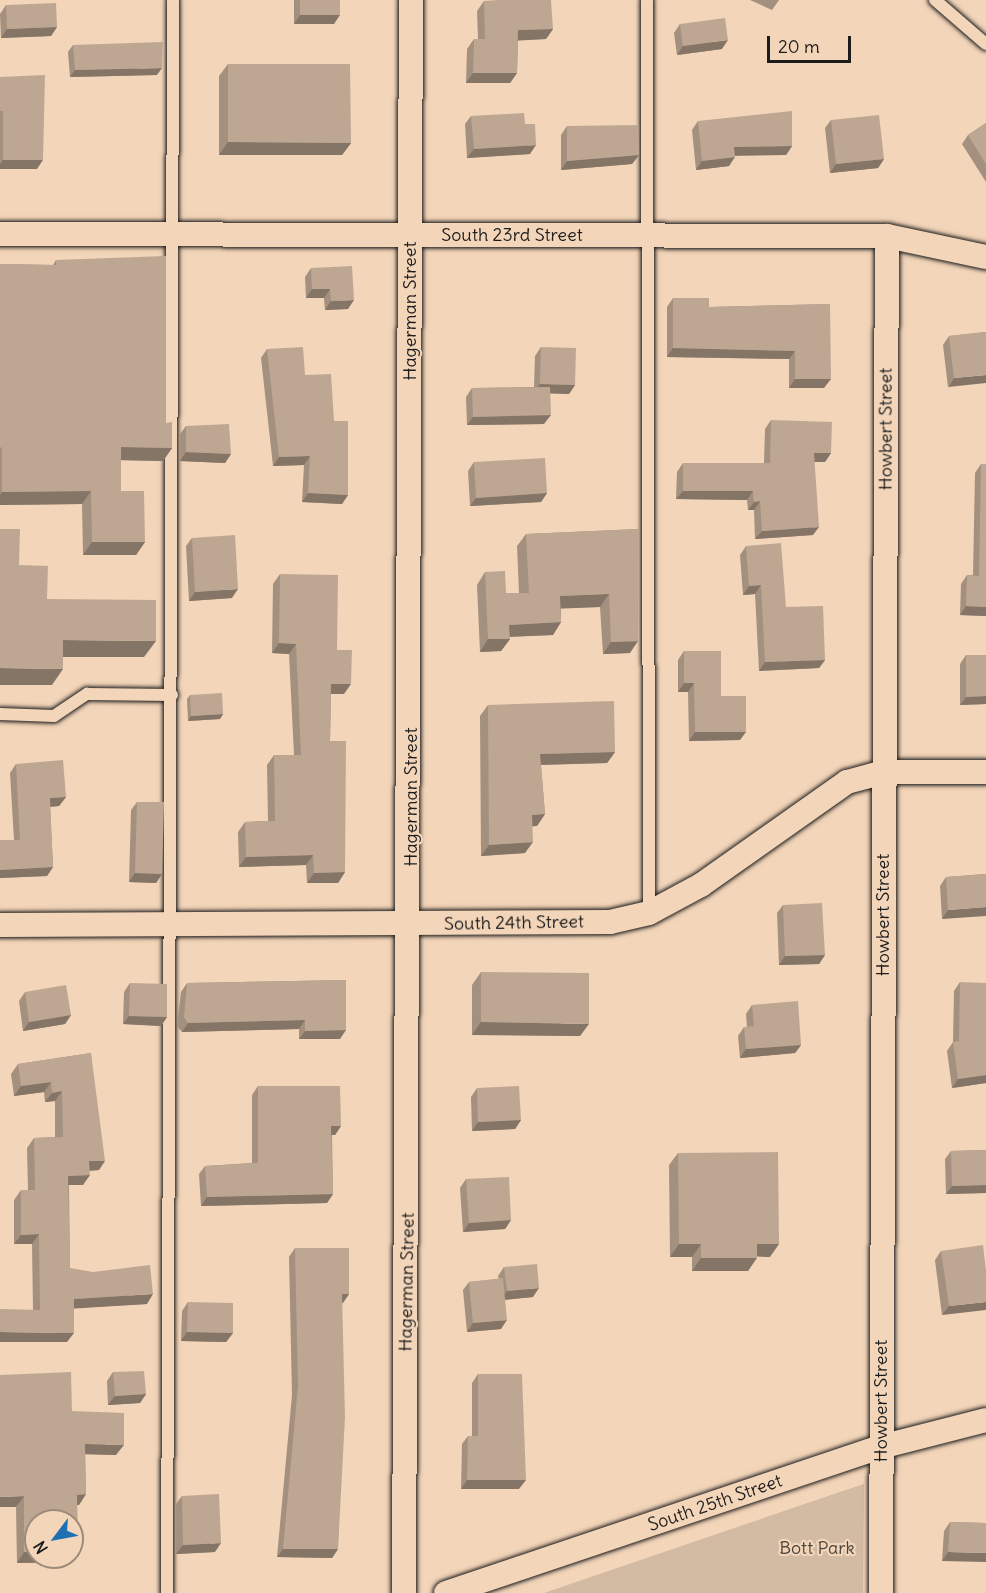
<!DOCTYPE html>
<style>
body{margin:0}
#map{position:relative;width:986px;height:1593px;overflow:hidden;background:#f3d5b9;font-family:Delius,sans-serif}
div>[style]{position:absolute}
[style*='--x']{left:calc(var(--x)*1px);top:calc(var(--y)*1px);width:calc(var(--w)*1px);rotate:calc(var(--a)*1deg)}
.green>*{inset:0;background:#d3baa2}
.roads{filter:drop-shadow(0 0 2px #1c1c1c) drop-shadow(0 0 2px #1c1c1c)}
.service>*{height:12px;margin:-6px;padding:0 6px;transform-origin:6px;border-radius:6px;background:#f3d5b9}
.minor>*{height:24px;margin:-12px;padding:0 12px;transform-origin:12px;border-radius:12px;background:#f3d5b9}
.wall>*{inset:0;background:#a3907e}
.shaded-wall>*{inset:0;background:#857566}
.building>*{inset:0;background:#bea792}
span{translate:-50% -50%;white-space:nowrap;text-align:center;line-height:1.15;-webkit-text-stroke:4.5px #f3d5b9;paint-order:stroke}
.street-label{font-size:18px;color:#1c1c1c}
.park-label{font-size:18px;color:#4a443e}
.north{position:absolute;left:24px;top:1509px;width:60px;height:60px;box-sizing:border-box;background:#f3d5b9;border:2px solid #9d8b7a;border-radius:50%;rotate:238deg;font-size:16px;font-weight:700;line-height:24px;text-align:center;color:#1c1c1c}
.north::after{content:'';display:block;margin:auto;width:21px;height:27px;background:#1f6fb2;clip-path:polygon(50% 0,100% 100%,50% 72%,0 100%)}
.scale{position:absolute;left:767px;top:36px;width:84px;height:27px;box-sizing:border-box;border:3px solid #1c1c1c;border-top:0;padding-left:8px;font-size:18px;line-height:21px;white-space:nowrap;color:#1c1c1c;-webkit-text-stroke:4px #f3d5b9;paint-order:stroke}
</style>
<div id="map">
<div class="green">
<i style="clip-path:polygon(864px 1484px,863px 1593px,544px 1593px,831px 1495px)"></i>
</div>
<div class="roads">
<div class="service">
<i style="--x:647;--y:0;--w:913;--a:89.87"></i>
<i style="--x:935;--y:0;--w:67;--a:40.8"></i>
<i style="--x:0;--y:714;--w:54;--a:2.1"></i>
<i style="--x:54;--y:716;--w:40;--a:-34"></i>
<i style="--x:87;--y:694;--w:85;--a:0.7"></i>
<i style="--x:167;--y:1593;--w:1593;--a:-89.78"></i>
</div>
<div class="minor">
<i style="--x:0;--y:234;--w:887;--a:0.13"></i>
<i style="--x:887;--y:236;--w:101;--a:12"></i>
<i style="--x:0;--y:925;--w:610;--a:-0.28"></i>
<i style="--x:610;--y:922;--w:40;--a:-13"></i>
<i style="--x:649;--y:913;--w:59;--a:-28.3"></i>
<i style="--x:701;--y:885;--w:179;--a:-35.2"></i>
<i style="--x:847;--y:782;--w:38;--a:-15"></i>
<i style="--x:884;--y:772;--w:102;--a:0"></i>
<i style="--x:404;--y:1593;--w:1593;--a:-89.75"></i>
<i style="--x:446;--y:1593;--w:459;--a:-18.6"></i>
<i style="--x:881;--y:1447;--w:108;--a:-14.4"></i>
<i style="--x:881;--y:1593;--w:1357;--a:-89.75"></i>
</div>
</div>
<div class="wall">
<i style="clip-path:polygon(294px 0,340px 0,334px 24px,294px 24px)"></i>
<i style="clip-path:polygon(750px 0,779px 0,772px 10px)"></i>
<i style="clip-path:polygon(484px 1px,553px 29px,546px 39px,518px 40px,517px 73px,510px 83px,466px 83px,467px 49px,474px 39px,478px 39px,477px 11px)"></i>
<i style="clip-path:polygon(6px 5px,57px 27px,51px 36px,1px 38px,0 14px)"></i>
<i style="clip-path:polygon(680px 24px,722px 49px,677px 55px,674px 33px)"></i>
<i style="clip-path:polygon(73px 45px,157px 75px,70px 77px,68px 52px)"></i>
<i style="clip-path:polygon(228px 64px,351px 143px,342px 155px,219px 155px,219px 76px)"></i>
<i style="clip-path:polygon(0 77px,37px 169px,0 169px)"></i>
<i style="clip-path:polygon(471px 116px,525px 124px,530px 154px,467px 158px,465px 124px)"></i>
<i style="clip-path:polygon(831px 120px,884px 159px,878px 168px,830px 173px,825px 128px)"></i>
<i style="clip-path:polygon(698px 121px,792px 146px,786px 155px,735px 155px,729px 166px,696px 170px,692px 130px)"></i>
<i style="clip-path:polygon(986px 123px,986px 182px,962px 144px,968px 135px)"></i>
<i style="clip-path:polygon(567px 126px,639px 155px,632px 164px,561px 170px,561px 135px)"></i>
<i style="clip-path:polygon(56px 260px,166px 423px,172px 448px,163px 461px,121px 460px,121px 491px,145px 542px,136px 555px,83px 555px,82px 504px,0 505px,0 264px,53px 265px)"></i>
<i style="clip-path:polygon(311px 268px,348px 309px,325px 310px,324px 298px,306px 298px,305px 277px)"></i>
<i style="clip-path:polygon(673px 298px,709px 307px,830px 304px,824px 388px,789px 388px,789px 359px,667px 357px,667px 307px)"></i>
<i style="clip-path:polygon(986px 332px,948px 387px,943px 345px,949px 336px)"></i>
<i style="clip-path:polygon(541px 347px,575px 385px,569px 394px,550px 393px,544px 424px,467px 425px,466px 397px,472px 388px,534px 387px,535px 356px)"></i>
<i style="clip-path:polygon(267px 349px,305px 375px,334px 421px,348px 495px,342px 504px,302px 502px,304px 465px,273px 466px,261px 358px)"></i>
<i style="clip-path:polygon(771px 420px,831px 453px,825px 462px,814px 462px,813px 535px,755px 539px,754px 510px,748px 510px,747px 500px,676px 499px,677px 472px,683px 463px,764px 463px,765px 429px)"></i>
<i style="clip-path:polygon(186px 426px,231px 454px,225px 463px,180px 461px,180px 434px)"></i>
<i style="clip-path:polygon(474px 462px,547px 493px,541px 502px,470px 506px,468px 471px)"></i>
<i style="clip-path:polygon(981px 464px,986px 464px,986px 616px,960px 615px,961px 584px,967px 575px,973px 575px,975px 473px)"></i>
<i style="clip-path:polygon(639px 529px,630px 653px,603px 654px,600px 607px,561px 608px,561px 622px,553px 635px,510px 637px,510px 639px,501px 651px,480px 652px,477px 585px,485px 572px,506px 593px,519px 593px,517px 546px,526px 534px)"></i>
<i style="clip-path:polygon(192px 538px,232px 598px,189px 601px,186px 546px)"></i>
<i style="clip-path:polygon(746px 546px,786px 607px,825px 660px,819px 668px,759px 671px,755px 594px,743px 595px,740px 555px)"></i>
<i style="clip-path:polygon(280px 574px,337px 650px,344px 694px,331px 694px,330px 741px,345px 872px,338px 883px,307px 883px,306px 865px,239px 867px,238px 832px,245px 822px,268px 821px,267px 765px,274px 755px,294px 755px,289px 654px,272px 653px,273px 584px)"></i>
<i style="clip-path:polygon(684px 651px,721px 696px,740px 740px,689px 741px,688px 692px,678px 692px,678px 660px)"></i>
<i style="clip-path:polygon(966px 655px,986px 704px,960px 705px,960px 664px)"></i>
<i style="clip-path:polygon(190px 695px,223px 714px,220px 719px,188px 721px,187px 699px)"></i>
<i style="clip-path:polygon(488px 705px,615px 752px,607px 763px,541px 765px,545px 814px,537px 826px,532px 826px,525px 853px,481px 856px,480px 716px)"></i>
<i style="clip-path:polygon(16px 764px,66px 797px,59px 806px,50px 807px,53px 867px,47px 876px,0 878px,0 840px,14px 840px,10px 773px)"></i>
<i style="clip-path:polygon(137px 802px,162px 874px,156px 883px,129px 882px,131px 810px)"></i>
<i style="clip-path:polygon(986px 874px,942px 919px,940px 886px,946px 877px)"></i>
<i style="clip-path:polygon(783px 905px,825px 955px,819px 964px,779px 965px,777px 913px)"></i>
<i style="clip-path:polygon(481px 972px,580px 1036px,472px 1035px,472px 985px)"></i>
<i style="clip-path:polygon(346px 980px,340px 1039px,299px 1039px,299px 1029px,182px 1032px,177px 1026px,181px 992px,187px 983px)"></i>
<i style="clip-path:polygon(960px 982px,986px 1083px,952px 1088px,947px 1051px,953px 1042px,954px 991px)"></i>
<i style="clip-path:polygon(130px 983px,167px 1017px,161px 1026px,123px 1024px,124px 992px)"></i>
<i style="clip-path:polygon(25px 992px,71px 1015px,65px 1024px,23px 1031px,19px 1001px)"></i>
<i style="clip-path:polygon(752px 1005px,801px 1045px,795px 1053px,740px 1058px,738px 1036px,744px 1027px,747px 1027px,746px 1014px)"></i>
<i style="clip-path:polygon(91px 1053px,99px 1170px,89px 1171px,83px 1185px,69px 1185px,70px 1268px,147px 1304px,74px 1308px,67px 1342px,33px 1310px,32px 1244px,14px 1244px,14px 1200px,21px 1190px,28px 1190px,27px 1148px,34px 1138px,55px 1137px,55px 1101px,45px 1102px,44px 1092px,14px 1096px,11px 1074px,18px 1064px)"></i>
<i style="clip-path:polygon(258px 1086px,341px 1126px,335px 1135px,332px 1135px,333px 1194px,327px 1203px,201px 1206px,199px 1174px,205px 1166px,252px 1163px,252px 1095px)"></i>
<i style="clip-path:polygon(477px 1088px,521px 1120px,515px 1129px,472px 1131px,471px 1097px)"></i>
<i style="clip-path:polygon(986px 1150px,986px 1193px,946px 1194px,945px 1159px,951px 1151px)"></i>
<i style="clip-path:polygon(678px 1153px,770px 1257px,757px 1256px,748px 1271px,692px 1271px,692px 1257px,670px 1257px,669px 1165px)"></i>
<i style="clip-path:polygon(466px 1179px,511px 1220px,505px 1229px,463px 1232px,460px 1188px)"></i>
<i style="clip-path:polygon(295px 1248px,349px 1294px,342px 1303px,338px 1549px,332px 1558px,277px 1557px,292px 1395px,289px 1257px)"></i>
<i style="clip-path:polygon(941px 1251px,986px 1271px,942px 1315px,935px 1260px)"></i>
<i style="clip-path:polygon(504px 1267px,533px 1297px,505px 1300px,501px 1329px,467px 1332px,463px 1290px,469px 1282px,499px 1279px,498px 1276px)"></i>
<i style="clip-path:polygon(188px 1302px,233px 1333px,226px 1342px,181px 1341px,182px 1311px)"></i>
<i style="clip-path:polygon(113px 1372px,146px 1394px,140px 1403px,108px 1405px,107px 1381px)"></i>
<i style="clip-path:polygon(478px 1374px,519px 1489px,461px 1489px,462px 1444px,468px 1436px,472px 1436px,472px 1383px)"></i>
<i style="clip-path:polygon(72px 1411px,116px 1455px,85px 1454px,86px 1494px,79px 1505px,77px 1505px,78px 1552px,71px 1562px,17px 1563px,16px 1507px)"></i>
<i style="clip-path:polygon(182px 1496px,215px 1552px,176px 1554px,176px 1504px)"></i>
<i style="clip-path:polygon(950px 1522px,986px 1523px,942px 1561px,944px 1531px)"></i>
</div>
<div class="shaded-wall">
<i style="clip-path:polygon(300px 15px,340px 15px,334px 24px,294px 24px)"></i>
<i style="clip-path:polygon(57px 27px,51px 36px,1px 38px,7px 29px)"></i>
<i style="clip-path:polygon(553px 29px,546px 39px,511px 41px,518px 30px)"></i>
<i style="clip-path:polygon(728px 40px,722px 49px,677px 55px,683px 46px)"></i>
<i style="clip-path:polygon(162px 68px,157px 75px,70px 77px,75px 70px)"></i>
<i style="clip-path:polygon(473px 73px,517px 73px,510px 83px,466px 83px)"></i>
<i style="clip-path:polygon(228px 142px,351px 143px,342px 155px,219px 155px)"></i>
<i style="clip-path:polygon(536px 145px,530px 154px,467px 158px,474px 149px)"></i>
<i style="clip-path:polygon(792px 146px,786px 155px,728px 156px,734px 147px)"></i>
<i style="clip-path:polygon(639px 155px,632px 164px,561px 170px,567px 161px)"></i>
<i style="clip-path:polygon(735px 157px,729px 166px,696px 170px,702px 161px)"></i>
<i style="clip-path:polygon(884px 159px,878px 168px,830px 173px,836px 164px)"></i>
<i style="clip-path:polygon(3px 160px,43px 160px,37px 169px,0 169px,0 164px)"></i>
<i style="clip-path:polygon(312px 289px,330px 289px,324px 298px,306px 298px)"></i>
<i style="clip-path:polygon(354px 300px,348px 309px,325px 310px,331px 301px)"></i>
<i style="clip-path:polygon(673px 348px,795px 351px,789px 359px,667px 357px)"></i>
<i style="clip-path:polygon(986px 375px,986px 383px,948px 387px,954px 378px)"></i>
<i style="clip-path:polygon(795px 379px,831px 379px,824px 388px,789px 388px)"></i>
<i style="clip-path:polygon(540px 384px,575px 385px,569px 394px,534px 393px)"></i>
<i style="clip-path:polygon(551px 415px,544px 424px,467px 425px,473px 417px)"></i>
<i style="clip-path:polygon(121px 447px,172px 448px,163px 461px,112px 460px)"></i>
<i style="clip-path:polygon(186px 452px,231px 454px,225px 463px,180px 461px)"></i>
<i style="clip-path:polygon(814px 453px,831px 453px,825px 462px,808px 462px)"></i>
<i style="clip-path:polygon(310px 456px,304px 465px,273px 466px,279px 457px)"></i>
<i style="clip-path:polygon(91px 491px,82px 504px,0 505px,0 495px,2px 492px)"></i>
<i style="clip-path:polygon(683px 491px,753px 491px,747px 500px,676px 499px)"></i>
<i style="clip-path:polygon(308px 493px,348px 495px,342px 504px,302px 502px)"></i>
<i style="clip-path:polygon(547px 493px,541px 502px,470px 506px,476px 498px)"></i>
<i style="clip-path:polygon(760px 501px,754px 510px,748px 510px,754px 502px)"></i>
<i style="clip-path:polygon(819px 527px,813px 535px,755px 539px,762px 531px)"></i>
<i style="clip-path:polygon(92px 542px,145px 542px,136px 555px,83px 555px)"></i>
<i style="clip-path:polygon(761px 585px,755px 594px,743px 595px,749px 586px)"></i>
<i style="clip-path:polygon(238px 589px,232px 598px,189px 601px,195px 592px)"></i>
<i style="clip-path:polygon(609px 594px,600px 607px,551px 609px,560px 596px)"></i>
<i style="clip-path:polygon(966px 606px,986px 607px,986px 616px,960px 615px)"></i>
<i style="clip-path:polygon(561px 622px,553px 635px,500px 637px,509px 625px)"></i>
<i style="clip-path:polygon(488px 639px,510px 639px,501px 651px,480px 652px)"></i>
<i style="clip-path:polygon(63px 640px,156px 641px,144px 657px,52px 657px)"></i>
<i style="clip-path:polygon(638px 641px,630px 653px,603px 654px,611px 642px)"></i>
<i style="clip-path:polygon(279px 643px,296px 644px,289px 654px,272px 653px)"></i>
<i style="clip-path:polygon(825px 660px,819px 668px,759px 671px,765px 662px)"></i>
<i style="clip-path:polygon(0 668px,63px 669px,52px 685px,0 685px)"></i>
<i style="clip-path:polygon(684px 683px,694px 683px,688px 692px,678px 692px)"></i>
<i style="clip-path:polygon(331px 684px,351px 684px,344px 694px,324px 694px)"></i>
<i style="clip-path:polygon(986px 696px,986px 704px,960px 705px,966px 697px)"></i>
<i style="clip-path:polygon(223px 714px,220px 719px,188px 721px,191px 716px)"></i>
<i style="clip-path:polygon(695px 732px,746px 732px,740px 740px,689px 741px)"></i>
<i style="clip-path:polygon(615px 752px,607px 763px,532px 765px,540px 754px)"></i>
<i style="clip-path:polygon(66px 797px,59px 806px,44px 807px,50px 798px)"></i>
<i style="clip-path:polygon(545px 814px,537px 826px,524px 827px,532px 815px)"></i>
<i style="clip-path:polygon(533px 842px,525px 853px,481px 856px,489px 845px)"></i>
<i style="clip-path:polygon(313px 855px,306px 865px,239px 867px,246px 857px)"></i>
<i style="clip-path:polygon(53px 867px,47px 876px,0 878px,0 870px)"></i>
<i style="clip-path:polygon(345px 872px,338px 883px,307px 883px,314px 873px)"></i>
<i style="clip-path:polygon(135px 873px,162px 874px,156px 883px,129px 882px)"></i>
<i style="clip-path:polygon(986px 907px,986px 916px,942px 919px,948px 910px)"></i>
<i style="clip-path:polygon(825px 955px,819px 964px,779px 965px,785px 956px)"></i>
<i style="clip-path:polygon(71px 1015px,65px 1024px,23px 1031px,29px 1022px)"></i>
<i style="clip-path:polygon(129px 1016px,167px 1017px,161px 1026px,123px 1024px)"></i>
<i style="clip-path:polygon(305px 1020px,299px 1029px,182px 1032px,188px 1023px)"></i>
<i style="clip-path:polygon(481px 1022px,589px 1024px,580px 1036px,472px 1035px)"></i>
<i style="clip-path:polygon(346px 1030px,340px 1039px,299px 1039px,305px 1031px)"></i>
<i style="clip-path:polygon(801px 1045px,795px 1053px,740px 1058px,746px 1049px)"></i>
<i style="clip-path:polygon(986px 1075px,986px 1083px,952px 1088px,958px 1079px)"></i>
<i style="clip-path:polygon(51px 1082px,44px 1092px,14px 1096px,21px 1086px)"></i>
<i style="clip-path:polygon(62px 1091px,55px 1101px,45px 1102px,52px 1093px)"></i>
<i style="clip-path:polygon(521px 1120px,515px 1129px,472px 1131px,478px 1122px)"></i>
<i style="clip-path:polygon(331px 1126px,341px 1126px,335px 1135px,325px 1135px)"></i>
<i style="clip-path:polygon(89px 1161px,105px 1161px,99px 1170px,82px 1171px)"></i>
<i style="clip-path:polygon(90px 1175px,83px 1185px,62px 1185px,68px 1176px)"></i>
<i style="clip-path:polygon(986px 1185px,986px 1193px,946px 1194px,952px 1186px)"></i>
<i style="clip-path:polygon(333px 1194px,327px 1203px,201px 1206px,207px 1197px)"></i>
<i style="clip-path:polygon(511px 1220px,505px 1229px,463px 1232px,469px 1223px)"></i>
<i style="clip-path:polygon(39px 1234px,32px 1244px,14px 1244px,21px 1235px)"></i>
<i style="clip-path:polygon(679px 1244px,701px 1244px,692px 1257px,670px 1257px)"></i>
<i style="clip-path:polygon(757px 1244px,779px 1244px,770px 1257px,748px 1256px)"></i>
<i style="clip-path:polygon(701px 1258px,757px 1258px,748px 1271px,692px 1271px)"></i>
<i style="clip-path:polygon(539px 1288px,533px 1297px,500px 1300px,507px 1291px)"></i>
<i style="clip-path:polygon(153px 1294px,147px 1304px,67px 1309px,74px 1299px)"></i>
<i style="clip-path:polygon(342px 1294px,349px 1294px,343px 1303px,336px 1303px)"></i>
<i style="clip-path:polygon(986px 1302px,986px 1310px,942px 1315px,949px 1306px)"></i>
<i style="clip-path:polygon(507px 1320px,501px 1329px,467px 1332px,473px 1323px)"></i>
<i style="clip-path:polygon(0 1332px,74px 1333px,67px 1342px,0 1342px)"></i>
<i style="clip-path:polygon(187px 1332px,233px 1333px,226px 1342px,181px 1341px)"></i>
<i style="clip-path:polygon(146px 1394px,140px 1403px,108px 1405px,115px 1396px)"></i>
<i style="clip-path:polygon(85px 1444px,124px 1445px,116px 1455px,77px 1454px)"></i>
<i style="clip-path:polygon(467px 1480px,526px 1480px,519px 1489px,461px 1489px)"></i>
<i style="clip-path:polygon(86px 1494px,79px 1505px,70px 1505px,77px 1495px)"></i>
<i style="clip-path:polygon(24px 1496px,16px 1507px,0 1507px,0 1497px)"></i>
<i style="clip-path:polygon(221px 1543px,215px 1552px,176px 1554px,183px 1545px)"></i>
<i style="clip-path:polygon(283px 1549px,338px 1549px,332px 1558px,277px 1557px)"></i>
<i style="clip-path:polygon(24px 1552px,36px 1552px,36px 1557px,72px 1557px,72px 1552px,78px 1552px,71px 1562px,17px 1563px)"></i>
<i style="clip-path:polygon(948px 1552px,986px 1553px,986px 1562px,942px 1561px)"></i>
</div>
<div class="building">
<i style="clip-path:polygon(300px 0,340px 0,340px 15px,300px 15px)"></i>
<i style="clip-path:polygon(498px 0,551px 0,553px 29px,518px 30px,517px 73px,473px 73px,474px 39px,485px 39px,484px 1px)"></i>
<i style="clip-path:polygon(56px 3px,57px 27px,7px 29px,6px 5px)"></i>
<i style="clip-path:polygon(725px 18px,728px 40px,683px 46px,680px 24px)"></i>
<i style="clip-path:polygon(163px 42px,162px 68px,75px 70px,73px 45px)"></i>
<i style="clip-path:polygon(228px 64px,350px 64px,351px 143px,228px 142px)"></i>
<i style="clip-path:polygon(45px 75px,43px 160px,3px 160px,3px 111px,0 111px,0 77px)"></i>
<i style="clip-path:polygon(792px 111px,792px 146px,734px 147px,735px 157px,702px 161px,698px 121px)"></i>
<i style="clip-path:polygon(524px 113px,525px 124px,535px 124px,536px 145px,474px 149px,471px 116px)"></i>
<i style="clip-path:polygon(879px 115px,884px 159px,836px 164px,831px 120px)"></i>
<i style="clip-path:polygon(986px 123px,986px 164px,968px 135px)"></i>
<i style="clip-path:polygon(638px 125px,639px 155px,567px 161px,567px 126px)"></i>
<i style="clip-path:polygon(166px 256px,166px 423px,172px 422px,172px 448px,121px 447px,121px 491px,144px 491px,145px 542px,92px 542px,91px 491px,2px 492px,2px 448px,0 447px,0 264px,56px 265px,56px 260px)"></i>
<i style="clip-path:polygon(352px 266px,354px 300px,331px 301px,330px 289px,312px 289px,311px 268px)"></i>
<i style="clip-path:polygon(673px 298px,709px 298px,709px 307px,830px 304px,831px 379px,795px 379px,795px 351px,673px 348px)"></i>
<i style="clip-path:polygon(986px 332px,986px 375px,954px 378px,949px 336px)"></i>
<i style="clip-path:polygon(303px 347px,305px 375px,331px 374px,334px 421px,348px 421px,348px 495px,308px 493px,310px 456px,279px 457px,267px 349px)"></i>
<i style="clip-path:polygon(541px 347px,576px 348px,575px 385px,540px 384px)"></i>
<i style="clip-path:polygon(550px 387px,551px 415px,473px 417px,472px 388px)"></i>
<i style="clip-path:polygon(771px 420px,832px 422px,831px 453px,814px 453px,819px 527px,762px 531px,760px 501px,754px 502px,753px 491px,683px 491px,683px 463px,770px 463px)"></i>
<i style="clip-path:polygon(229px 424px,231px 454px,186px 452px,186px 426px)"></i>
<i style="clip-path:polygon(545px 458px,547px 493px,476px 498px,474px 462px)"></i>
<i style="clip-path:polygon(981px 464px,986px 464px,986px 607px,966px 606px,967px 575px,979px 576px)"></i>
<i style="clip-path:polygon(0 529px,20px 529px,19px 565px,48px 566px,47px 599px,156px 600px,156px 641px,63px 640px,63px 669px,0 668px)"></i>
<i style="clip-path:polygon(639px 529px,638px 641px,611px 642px,609px 594px,560px 596px,561px 622px,509px 625px,510px 639px,488px 639px,485px 572px,505px 571px,506px 593px,529px 593px,526px 534px)"></i>
<i style="clip-path:polygon(235px 535px,238px 589px,195px 592px,192px 538px)"></i>
<i style="clip-path:polygon(781px 543px,786px 607px,823px 606px,825px 660px,765px 662px,761px 585px,749px 586px,746px 546px)"></i>
<i style="clip-path:polygon(280px 574px,338px 575px,337px 650px,352px 650px,351px 684px,331px 684px,330px 741px,346px 741px,345px 872px,314px 873px,313px 855px,246px 857px,245px 822px,275px 821px,274px 755px,301px 755px,296px 644px,279px 643px)"></i>
<i style="clip-path:polygon(684px 651px,721px 651px,721px 696px,746px 696px,746px 732px,695px 732px,694px 683px,684px 683px)"></i>
<i style="clip-path:polygon(966px 655px,986px 655px,986px 696px,966px 697px)"></i>
<i style="clip-path:polygon(222px 693px,223px 714px,191px 716px,190px 695px)"></i>
<i style="clip-path:polygon(614px 701px,615px 752px,540px 754px,545px 814px,532px 815px,533px 842px,489px 845px,488px 705px)"></i>
<i style="clip-path:polygon(63px 760px,66px 797px,50px 798px,53px 867px,0 870px,0 840px,20px 840px,16px 764px)"></i>
<i style="clip-path:polygon(137px 802px,164px 802px,162px 874px,135px 873px)"></i>
<i style="clip-path:polygon(986px 874px,986px 907px,948px 910px,946px 877px)"></i>
<i style="clip-path:polygon(822px 903px,825px 955px,785px 956px,783px 905px)"></i>
<i style="clip-path:polygon(481px 972px,589px 973px,589px 1024px,481px 1022px)"></i>
<i style="clip-path:polygon(346px 980px,346px 1030px,305px 1031px,305px 1020px,188px 1023px,184px 1017px,187px 983px)"></i>
<i style="clip-path:polygon(960px 982px,986px 983px,986px 1075px,958px 1079px,953px 1042px,959px 1041px)"></i>
<i style="clip-path:polygon(130px 983px,167px 984px,167px 1017px,129px 1016px)"></i>
<i style="clip-path:polygon(66px 985px,71px 1015px,29px 1022px,25px 992px)"></i>
<i style="clip-path:polygon(798px 1001px,801px 1045px,746px 1049px,744px 1027px,754px 1026px,752px 1005px)"></i>
<i style="clip-path:polygon(91px 1053px,105px 1161px,89px 1161px,90px 1175px,68px 1176px,70px 1268px,93px 1272px,150px 1265px,153px 1294px,74px 1299px,74px 1333px,0 1332px,0 1309px,40px 1310px,39px 1234px,21px 1235px,21px 1190px,35px 1190px,34px 1138px,63px 1137px,62px 1091px,52px 1093px,51px 1082px,21px 1086px,18px 1064px)"></i>
<i style="clip-path:polygon(258px 1086px,340px 1086px,341px 1126px,331px 1126px,333px 1194px,207px 1197px,205px 1166px,258px 1163px)"></i>
<i style="clip-path:polygon(519px 1086px,521px 1120px,478px 1122px,477px 1088px)"></i>
<i style="clip-path:polygon(986px 1150px,986px 1185px,952px 1186px,951px 1151px)"></i>
<i style="clip-path:polygon(778px 1152px,779px 1244px,757px 1244px,757px 1258px,701px 1258px,701px 1244px,679px 1244px,678px 1153px)"></i>
<i style="clip-path:polygon(509px 1177px,511px 1220px,469px 1223px,466px 1179px)"></i>
<i style="clip-path:polygon(983px 1245px,986px 1271px,986px 1302px,949px 1306px,941px 1251px)"></i>
<i style="clip-path:polygon(295px 1248px,349px 1248px,349px 1294px,342px 1294px,345px 1417px,338px 1549px,283px 1549px,298px 1386px)"></i>
<i style="clip-path:polygon(537px 1264px,539px 1288px,507px 1291px,504px 1267px)"></i>
<i style="clip-path:polygon(503px 1278px,507px 1320px,473px 1323px,469px 1282px)"></i>
<i style="clip-path:polygon(188px 1302px,233px 1303px,233px 1333px,187px 1332px)"></i>
<i style="clip-path:polygon(144px 1371px,146px 1394px,115px 1396px,113px 1372px)"></i>
<i style="clip-path:polygon(71px 1372px,72px 1411px,124px 1413px,124px 1445px,85px 1444px,86px 1494px,77px 1495px,78px 1552px,72px 1552px,72px 1521px,36px 1521px,36px 1552px,24px 1552px,24px 1496px,0 1497px,0 1375px)"></i>
<i style="clip-path:polygon(478px 1374px,522px 1374px,526px 1480px,467px 1480px,468px 1436px,478px 1436px)"></i>
<i style="clip-path:polygon(219px 1494px,221px 1543px,183px 1545px,182px 1496px)"></i>
<i style="clip-path:polygon(950px 1522px,986px 1523px,986px 1553px,948px 1552px)"></i>
</div>
<div class="street-label">
<span style="left:512px;top:235px">South 23rd Street</span>
<span style="left:410px;top:311px;rotate:-90deg">Hagerman Street</span>
<span style="left:886px;top:429px;rotate:-90deg">Howbert Street</span>
<span style="left:411px;top:797px;rotate:-90deg">Hagerman Street</span>
<span style="left:883px;top:915px;rotate:-90deg">Howbert Street</span>
<span style="left:514px;top:923px;rotate:-1deg">South 24th Street</span>
<span style="left:407px;top:1282px;rotate:-89deg">Hagerman Street</span>
<span style="left:881px;top:1401px;rotate:-90deg">Howbert Street</span>
<span style="left:715px;top:1503px;rotate:-19deg">South 25th Street</span>
</div>
<div class="park-label">
<span style="left:817px;top:1548px">Bott Park</span>
</div>
<div class="north">N</div>
<div class="scale">20 m</div>
</div>
